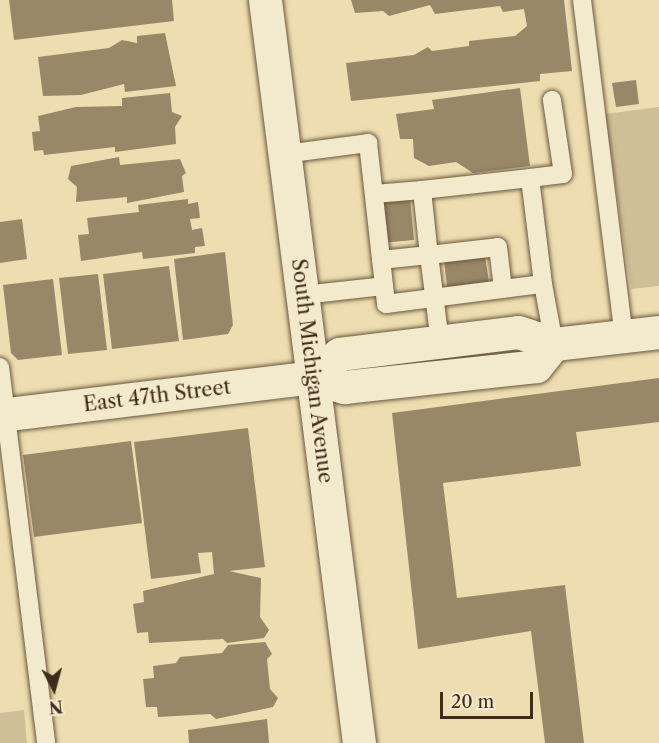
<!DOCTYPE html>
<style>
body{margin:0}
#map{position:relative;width:659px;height:743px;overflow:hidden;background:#edddb0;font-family:"Libre Caslon Text",serif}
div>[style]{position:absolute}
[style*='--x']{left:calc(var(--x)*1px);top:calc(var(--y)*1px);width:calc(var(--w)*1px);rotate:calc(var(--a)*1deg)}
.green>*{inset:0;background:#cfbf96}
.building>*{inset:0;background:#998868}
.roads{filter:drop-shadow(0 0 2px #6a583f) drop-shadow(0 0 2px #6a583f)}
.service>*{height:18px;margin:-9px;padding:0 9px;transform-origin:9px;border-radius:9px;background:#f3e9cc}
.tertiary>*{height:33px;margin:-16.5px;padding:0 16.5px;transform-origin:16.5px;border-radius:16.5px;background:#f3e9cc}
.secondary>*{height:33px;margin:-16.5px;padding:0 16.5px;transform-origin:16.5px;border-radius:16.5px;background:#f3e9cc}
span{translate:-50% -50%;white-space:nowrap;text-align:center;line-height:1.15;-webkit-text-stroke:4.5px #f3e9cc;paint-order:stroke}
.street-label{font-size:20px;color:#3f2b19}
.north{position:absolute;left:24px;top:659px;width:60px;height:60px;-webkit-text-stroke:4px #f3e9cc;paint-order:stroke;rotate:174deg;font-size:16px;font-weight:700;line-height:24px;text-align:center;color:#3f2b19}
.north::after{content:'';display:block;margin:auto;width:21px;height:27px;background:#3f2b19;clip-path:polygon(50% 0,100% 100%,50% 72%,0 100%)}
.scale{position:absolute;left:440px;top:692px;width:93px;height:27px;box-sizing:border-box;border:3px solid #3f2b19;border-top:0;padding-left:8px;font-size:18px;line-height:21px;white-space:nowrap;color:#3f2b19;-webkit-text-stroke:4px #f3e9cc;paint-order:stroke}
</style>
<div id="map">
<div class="green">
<i style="clip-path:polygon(659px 107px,659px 286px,631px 289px,605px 114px)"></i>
<i style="clip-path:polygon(24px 710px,27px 743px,0 743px,0 713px)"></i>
</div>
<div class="building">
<i style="clip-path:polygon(9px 0,172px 0,174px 21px,14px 40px)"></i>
<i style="clip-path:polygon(351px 0,564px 0,572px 71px,540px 74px,540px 81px,351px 101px,346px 63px,414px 55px,428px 47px,432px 51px,469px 46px,469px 41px,515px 36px,527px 26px,524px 9px,503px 12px,500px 6px,435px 14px,430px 5px,389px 16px,383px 11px,355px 13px)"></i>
<i style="clip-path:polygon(165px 33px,176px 86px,125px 92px,124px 84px,81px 95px,43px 96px,38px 57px,109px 48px,122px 40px,137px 43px,137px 36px)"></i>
<i style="clip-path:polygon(636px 80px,639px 104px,616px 107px,612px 83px)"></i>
<i style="clip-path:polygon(520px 88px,530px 166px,473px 173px,456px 162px,429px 166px,414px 158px,413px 139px,400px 139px,396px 114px,434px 109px,432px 100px)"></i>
<i style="clip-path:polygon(170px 93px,172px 112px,182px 116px,175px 127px,176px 144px,115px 152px,115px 147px,44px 155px,43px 150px,34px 151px,32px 132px,40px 131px,38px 116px,76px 107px,122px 106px,122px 98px)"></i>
<i style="clip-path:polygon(119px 157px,120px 165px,180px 159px,186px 173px,182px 176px,184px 192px,127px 203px,127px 197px,76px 202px,77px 187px,68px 179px,71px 166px)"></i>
<i style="clip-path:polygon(410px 198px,414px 240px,381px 243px,378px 202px)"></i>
<i style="clip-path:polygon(188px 199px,188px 204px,198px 202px,200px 218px,190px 219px,192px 230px,202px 228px,205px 246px,195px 247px,195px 253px,143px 259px,142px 252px,81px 261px,78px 235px,89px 234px,87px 218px,139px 212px,138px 205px)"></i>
<i style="clip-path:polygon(22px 219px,27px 259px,0 263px,0 222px)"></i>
<i style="clip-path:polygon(225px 252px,233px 325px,228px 334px,183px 340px,174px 259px)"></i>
<i style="clip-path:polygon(485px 256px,490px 288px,448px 294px,444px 261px)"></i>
<i style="clip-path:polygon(169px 266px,179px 341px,112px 349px,103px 274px)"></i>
<i style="clip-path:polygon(98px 274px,107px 350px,68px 354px,59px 278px)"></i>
<i style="clip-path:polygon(53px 279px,62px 355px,18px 360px,11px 353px,3px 285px)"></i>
<i style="clip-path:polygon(659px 378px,659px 422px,576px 432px,581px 466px,443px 483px,457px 598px,565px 585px,584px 743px,545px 743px,531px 631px,418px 649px,392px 413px)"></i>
<i style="clip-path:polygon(248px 428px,265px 567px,229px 571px,261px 578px,260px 617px,269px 630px,264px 638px,227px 643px,223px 639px,149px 643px,148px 632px,137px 633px,133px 604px,144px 602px,143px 591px,214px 574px,212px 552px,198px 553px,201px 573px,151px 579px,134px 442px)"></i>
<i style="clip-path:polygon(131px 441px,142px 523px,34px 537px,23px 455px)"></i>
<i style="clip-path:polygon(265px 642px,272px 654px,267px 659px,270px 689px,278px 698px,273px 707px,216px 719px,210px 714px,158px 717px,157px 707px,146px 707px,143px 679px,154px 678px,153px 666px,176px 663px,180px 657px,222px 653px,228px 645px)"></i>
<i style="clip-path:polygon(267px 719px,269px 743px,189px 743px,188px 730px)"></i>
</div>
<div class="roads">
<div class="service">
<i style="--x:582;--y:0;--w:339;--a:82.9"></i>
<i style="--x:285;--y:154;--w:84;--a:-7.5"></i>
<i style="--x:368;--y:143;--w:162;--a:83.6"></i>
<i style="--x:386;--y:304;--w:158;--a:-7.3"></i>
<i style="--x:543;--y:284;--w:61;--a:79.6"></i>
<i style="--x:530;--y:178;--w:33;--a:-7"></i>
<i style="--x:563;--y:174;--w:75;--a:-98.5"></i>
<i style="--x:422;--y:190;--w:109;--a:-6.3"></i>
<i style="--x:530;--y:178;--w:107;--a:83"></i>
<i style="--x:374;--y:194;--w:48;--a:-4.8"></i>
<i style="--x:422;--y:190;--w:65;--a:83.9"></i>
<i style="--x:429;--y:255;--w:69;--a:-6.6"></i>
<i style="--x:498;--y:247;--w:42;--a:83.2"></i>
<i style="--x:381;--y:260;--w:48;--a:-5.9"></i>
<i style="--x:429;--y:255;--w:88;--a:82.8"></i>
<i style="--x:303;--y:295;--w:81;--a:-6.3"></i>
<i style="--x:0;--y:367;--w:379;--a:83"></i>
</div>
<div class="tertiary">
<i style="--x:265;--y:0;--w:749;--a:82.79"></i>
</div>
<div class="secondary">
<i style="--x:313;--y:377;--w:35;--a:-41"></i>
<i style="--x:339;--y:354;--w:180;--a:-7"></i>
<i style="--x:518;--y:332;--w:38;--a:18"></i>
<i style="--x:554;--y:344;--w:106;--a:-6.5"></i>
<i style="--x:0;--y:415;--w:315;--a:-6.9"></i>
<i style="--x:313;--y:377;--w:33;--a:18"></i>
<i style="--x:344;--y:387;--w:193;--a:-6.2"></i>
<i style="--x:536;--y:366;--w:28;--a:-51"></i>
</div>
</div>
<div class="street-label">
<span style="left:312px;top:371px;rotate:83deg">South Michigan Avenue</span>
<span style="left:157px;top:396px;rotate:-7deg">East 47th Street</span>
</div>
<div class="north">N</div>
<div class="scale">20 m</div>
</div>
